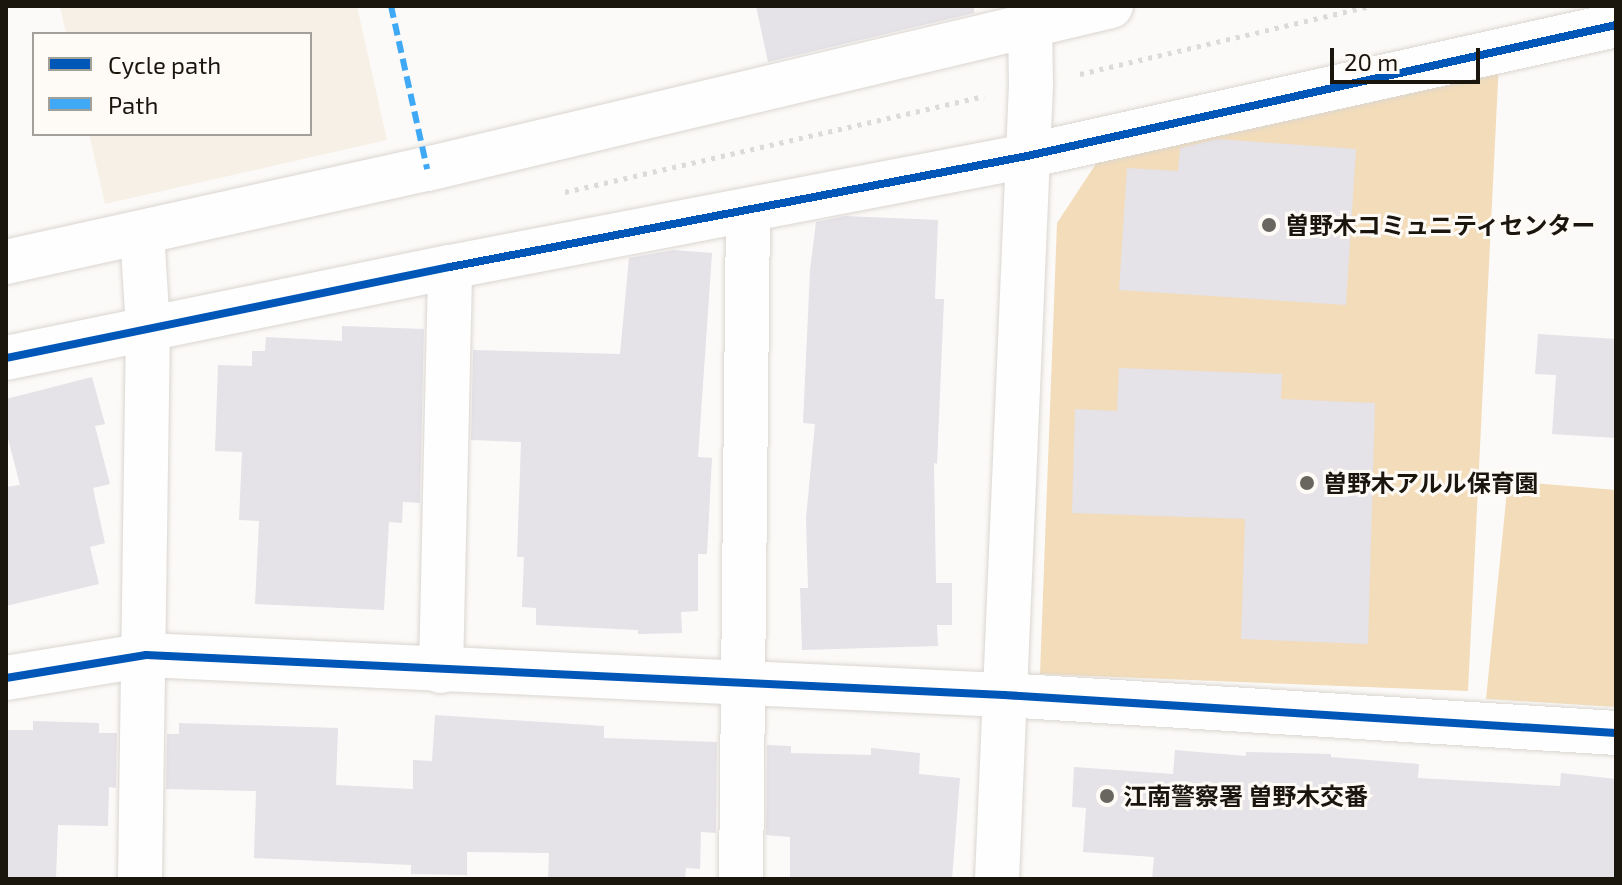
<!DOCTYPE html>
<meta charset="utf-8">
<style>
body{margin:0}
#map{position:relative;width:1622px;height:885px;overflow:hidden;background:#fcfaf8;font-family:"Exo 2","Noto Sans JP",sans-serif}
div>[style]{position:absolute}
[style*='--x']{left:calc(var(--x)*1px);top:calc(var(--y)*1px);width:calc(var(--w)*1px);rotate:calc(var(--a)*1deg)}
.built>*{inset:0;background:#f7f0e6}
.green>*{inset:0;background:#f2dcba}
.building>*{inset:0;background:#e5e2e8}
.path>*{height:5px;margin-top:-2.5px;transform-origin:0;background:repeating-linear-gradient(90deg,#dbdbd9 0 4px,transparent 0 10px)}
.roads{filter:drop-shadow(0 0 2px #dad6d1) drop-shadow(0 0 2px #dad6d1)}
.minor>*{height:44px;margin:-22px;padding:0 22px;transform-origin:22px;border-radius:22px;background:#fffefe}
.quiet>*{height:6px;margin-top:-3px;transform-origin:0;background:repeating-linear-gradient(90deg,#3fa9f5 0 12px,transparent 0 18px)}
.cycleway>*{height:8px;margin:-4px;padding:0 4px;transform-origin:4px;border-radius:4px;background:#0057b8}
.dots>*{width:22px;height:22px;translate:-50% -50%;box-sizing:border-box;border:4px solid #fefbf6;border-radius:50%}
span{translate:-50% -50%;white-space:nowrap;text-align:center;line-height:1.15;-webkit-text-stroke:6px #fefbf6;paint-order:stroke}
.poi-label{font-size:24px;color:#1a150d;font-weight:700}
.left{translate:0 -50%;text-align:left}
.frame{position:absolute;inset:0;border:8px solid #1a150d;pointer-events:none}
.legend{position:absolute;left:32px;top:32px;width:280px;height:104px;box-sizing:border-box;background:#fefbf6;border:2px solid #a39f99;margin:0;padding:10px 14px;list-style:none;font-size:24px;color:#1a150d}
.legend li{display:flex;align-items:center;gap:16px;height:40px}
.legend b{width:40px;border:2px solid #a39f99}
.scale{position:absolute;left:1330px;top:48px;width:150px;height:36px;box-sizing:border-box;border:4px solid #1a150d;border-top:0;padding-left:10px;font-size:24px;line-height:28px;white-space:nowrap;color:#1a150d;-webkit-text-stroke:6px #fefbf6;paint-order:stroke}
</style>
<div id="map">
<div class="built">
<i style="clip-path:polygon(60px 6px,357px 6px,387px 140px,105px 204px,89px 134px,310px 134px,310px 34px,66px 34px)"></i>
</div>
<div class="green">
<i style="clip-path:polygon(1499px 61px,1468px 691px,1040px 674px,1057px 223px,1107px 147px)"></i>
<i style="clip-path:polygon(1508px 481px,1616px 490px,1616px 707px,1486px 699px)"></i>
</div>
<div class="building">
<i style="clip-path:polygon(756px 6px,974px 6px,974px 13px,768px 62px)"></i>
<i style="clip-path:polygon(1218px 139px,1356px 149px,1346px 305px,1119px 290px,1127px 168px,1178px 171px,1180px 148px)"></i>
<i style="clip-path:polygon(845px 216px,938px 220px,935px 299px,944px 299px,937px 464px,934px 463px,936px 583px,952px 583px,952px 625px,937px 625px,938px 646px,802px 650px,800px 588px,808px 588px,806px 518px,815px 424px,803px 423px,810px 270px,816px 222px)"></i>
<i style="clip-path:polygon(673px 250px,712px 253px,698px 457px,712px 458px,707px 554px,698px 554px,698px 611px,681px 612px,682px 633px,638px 634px,638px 630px,536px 625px,536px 608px,522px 607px,524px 557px,517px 557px,521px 442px,471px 440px,473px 350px,620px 354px,629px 258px)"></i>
<i style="clip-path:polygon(342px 326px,424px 329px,420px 503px,403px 502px,402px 523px,389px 522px,384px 610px,255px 604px,259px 521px,239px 520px,242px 452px,215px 451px,218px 365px,252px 366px,252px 351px,265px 351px,266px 337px,342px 341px)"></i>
<i style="clip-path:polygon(1538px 334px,1616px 339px,1616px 438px,1552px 434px,1556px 375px,1535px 374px)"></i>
<i style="clip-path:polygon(1119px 368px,1282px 374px,1281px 399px,1375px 403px,1368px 644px,1241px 639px,1245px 519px,1072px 513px,1075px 409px,1117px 411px)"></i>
<i style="clip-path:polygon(92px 377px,105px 424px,95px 426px,110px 484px,93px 488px,105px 543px,90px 547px,99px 584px,6px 606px,6px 487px,20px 485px,6px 431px,6px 399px)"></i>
<i style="clip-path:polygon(435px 715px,604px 726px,604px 738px,717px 742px,716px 833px,701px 832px,700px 869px,686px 868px,685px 879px,548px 879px,549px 853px,467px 852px,467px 875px,411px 874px,411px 865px,254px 858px,256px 791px,166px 789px,167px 734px,179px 734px,179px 723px,338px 728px,336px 785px,413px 789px,413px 760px,432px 761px)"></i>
<i style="clip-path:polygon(33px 721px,99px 723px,99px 733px,117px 733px,116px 788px,109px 787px,108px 826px,58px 825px,56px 879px,6px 879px,6px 730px,33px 730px)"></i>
<i style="clip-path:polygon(767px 745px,791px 746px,791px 753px,871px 755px,871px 748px,920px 753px,919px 774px,960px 778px,952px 879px,790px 879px,790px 837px,766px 835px)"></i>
<i style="clip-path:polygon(1175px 750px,1246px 756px,1246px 752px,1331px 754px,1331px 757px,1419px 764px,1418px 778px,1560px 786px,1561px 773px,1616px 779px,1616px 879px,1152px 879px,1154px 857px,1083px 852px,1086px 808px,1072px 807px,1074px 767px,1173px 774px)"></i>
</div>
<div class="path">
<i style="--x:1080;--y:74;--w:299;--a:-13.2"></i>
<i style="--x:565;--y:192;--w:430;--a:-12.9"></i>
</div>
<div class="roads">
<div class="minor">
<i style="--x:6;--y:262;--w:431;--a:-12.5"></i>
<i style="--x:427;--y:169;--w:703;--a:-13.4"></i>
<i style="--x:6;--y:358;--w:453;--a:-11.6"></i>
<i style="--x:450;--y:267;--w:588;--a:-10.89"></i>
<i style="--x:1027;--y:156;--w:603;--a:-12.54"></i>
<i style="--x:441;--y:671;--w:404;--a:-88.7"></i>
<i style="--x:6;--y:678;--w:142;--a:-9.3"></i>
<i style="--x:146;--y:655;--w:859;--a:2.67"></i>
<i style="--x:1004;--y:695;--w:613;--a:3.55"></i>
<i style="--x:140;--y:879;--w:551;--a:-89.17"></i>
<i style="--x:148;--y:328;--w:96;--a:-93.6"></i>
<i style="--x:741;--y:879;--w:669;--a:-89.4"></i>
<i style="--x:997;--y:879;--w:795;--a:-87.55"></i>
<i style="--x:1031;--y:85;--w:61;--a:-90.9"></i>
</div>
</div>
<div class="quiet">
<i style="--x:391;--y:6;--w:167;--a:77.5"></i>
</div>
<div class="cycleway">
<i style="--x:6;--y:358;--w:453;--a:-11.6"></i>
<i style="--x:450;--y:267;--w:588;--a:-10.89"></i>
<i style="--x:1027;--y:156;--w:603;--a:-12.54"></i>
<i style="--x:6;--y:678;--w:142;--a:-9.3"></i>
<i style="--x:146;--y:655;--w:859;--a:2.67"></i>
<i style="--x:1004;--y:695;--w:613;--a:3.55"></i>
</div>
<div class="dots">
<i style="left:1269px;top:225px;background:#69655f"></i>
<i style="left:1307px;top:483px;background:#69655f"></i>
<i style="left:1107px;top:796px;background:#69655f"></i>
</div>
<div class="poi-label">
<span class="left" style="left:1285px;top:225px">曽野木コミュニティセンター</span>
<span class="left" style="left:1323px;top:483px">曽野木アルル保育園</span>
<span class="left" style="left:1123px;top:796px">江南警察署 曽野木交番</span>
</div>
<div class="frame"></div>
<ul class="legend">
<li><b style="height:10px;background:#0057b8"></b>Cycle path</li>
<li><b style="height:10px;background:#3fa9f5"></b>Path</li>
</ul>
<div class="scale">20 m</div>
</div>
